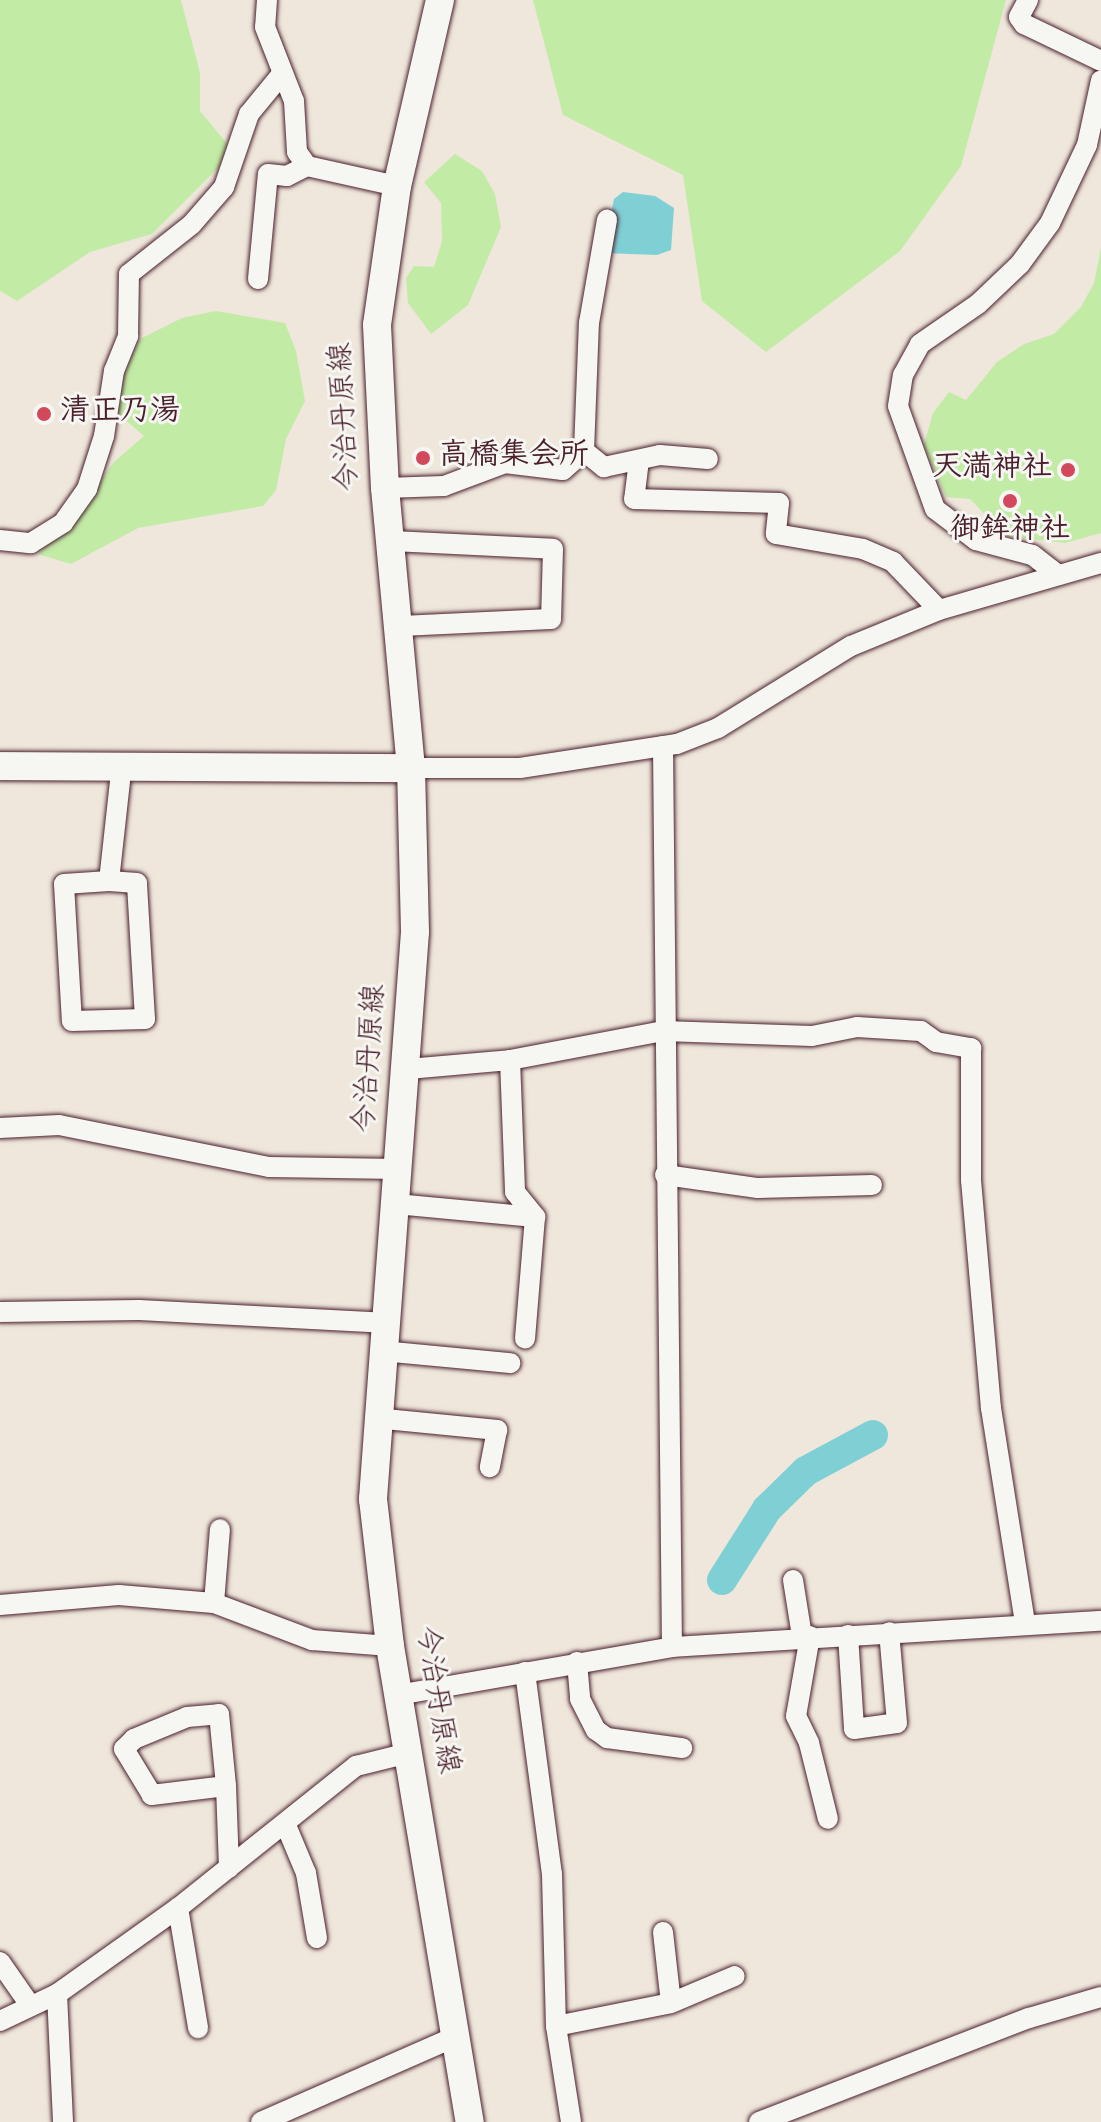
<!DOCTYPE html>
<meta charset="utf-8">
<style>
body{margin:0}
#map{position:relative;width:1101px;height:2122px;overflow:hidden;background:#efe7dc;font-family:Dekko,"Klee One",sans-serif}
div>[style]{position:absolute}
[style*='--x']{left:calc(var(--x)*1px);top:calc(var(--y)*1px);width:calc(var(--w)*1px);rotate:calc(var(--a)*1deg)}
.green>*{inset:0;background:#c2eba6}
.water>*{inset:0;background:#7fd0d5}
.river>*{height:30px;margin:-15px;padding:0 15px;transform-origin:15px;border-radius:15px;background:#7fd0d5}
.roads{filter:drop-shadow(0 0 2px #4a1f2b) drop-shadow(0 0 2px #4a1f2b)}
.street>*{height:20px;margin:-10px;padding:0 10px;transform-origin:10px;border-radius:10px;background:#f6f6f2}
.secondary>*{height:28px;margin:-14px;padding:0 14px;transform-origin:14px;border-radius:14px;background:#f6f6f2}
.dots>*{width:22px;height:22px;translate:-50% -50%;box-sizing:border-box;border:4px solid #f6f6f2;border-radius:50%}
span{translate:-50% -50%;white-space:nowrap;text-align:center;line-height:1.15;-webkit-text-stroke:6px #f6f6f2;paint-order:stroke}
.poi-label{font-size:30px;color:#4a1f2b;font-weight:700}
.left{translate:0 -50%;text-align:left}
.right{translate:-100% -50%;text-align:right}
.street-label{font-size:30px;color:#4a1f2b}
</style>
<div id="map">
<div class="green">
<i style="clip-path:polygon(0 0,181px 0,200px 73px,200px 111px,234px 152px,152px 234px,90px 252px,17px 301px,0 291px)"></i>
<i style="clip-path:polygon(533px 0,1006px 0,961px 166px,900px 251px,766px 352px,702px 301px,683px 175px,563px 115px)"></i>
<i style="clip-path:polygon(455px 154px,482px 171px,495px 194px,501px 227px,468px 305px,431px 334px,408px 303px,406px 278px,414px 266px,434px 267px,442px 241px,441px 203px,424px 182px)"></i>
<i style="clip-path:polygon(1101px 248px,1101px 533px,1065px 543px,1006px 536px,970px 499px,946px 497px,924px 445px,933px 413px,949px 392px,966px 400px,997px 362px,1024px 344px,1054px 334px,1081px 307px,1094px 283px)"></i>
<i style="clip-path:polygon(216px 311px,285px 323px,296px 351px,305px 401px,286px 439px,276px 490px,263px 506px,138px 528px,71px 564px,38px 554px,74px 519px,113px 463px,144px 436px,116px 412px,122px 374px,140px 339px,182px 318px)"></i>
</div>
<div class="water">
<i style="clip-path:polygon(623px 192px,655px 196px,674px 208px,671px 250px,657px 255px,603px 253px,614px 199px)"></i>
</div>
<div class="river">
<i style="--x:722;--y:1580;--w:84;--a:-57.6"></i>
<i style="--x:767;--y:1509;--w:54;--a:-44.3"></i>
<i style="--x:806;--y:1471;--w:76;--a:-28.2"></i>
</div>
<div class="roads">
<div class="street">
<i style="--x:267;--y:0;--w:27;--a:94"></i>
<i style="--x:265;--y:27;--w:79;--a:68.6"></i>
<i style="--x:294;--y:101;--w:51;--a:86.6"></i>
<i style="--x:297;--y:152;--w:17;--a:54"></i>
<i style="--x:307;--y:166;--w:92;--a:12.5"></i>
<i style="--x:1028;--y:0;--w:19;--a:118"></i>
<i style="--x:1019;--y:17;--w:9;--a:54"></i>
<i style="--x:1024;--y:24;--w:85;--a:25.7"></i>
<i style="--x:258;--y:279;--w:105;--a:-84.6"></i>
<i style="--x:268;--y:174;--w:19;--a:6"></i>
<i style="--x:287;--y:176;--w:22;--a:-27"></i>
<i style="--x:584;--y:451;--w:128;--a:-87.8"></i>
<i style="--x:589;--y:323;--w:105;--a:-80.1"></i>
<i style="--x:639;--y:460;--w:39;--a:97"></i>
<i style="--x:634;--y:499;--w:145;--a:1.6"></i>
<i style="--x:779;--y:503;--w:31;--a:96"></i>
<i style="--x:776;--y:534;--w:88;--a:9.8"></i>
<i style="--x:863;--y:549;--w:33;--a:23"></i>
<i style="--x:893;--y:562;--w:66;--a:46.2"></i>
<i style="--x:385;--y:488;--w:59;--a:-1.9"></i>
<i style="--x:444;--y:486;--w:65;--a:-20.7"></i>
<i style="--x:505;--y:463;--w:58;--a:6.9"></i>
<i style="--x:563;--y:470;--w:28;--a:-42"></i>
<i style="--x:584;--y:451;--w:26;--a:39"></i>
<i style="--x:604;--y:467;--w:57;--a:-12.1"></i>
<i style="--x:660;--y:455;--w:48;--a:4.8"></i>
<i style="--x:0;--y:540;--w:31;--a:6"></i>
<i style="--x:31;--y:543;--w:38;--a:-32"></i>
<i style="--x:63;--y:523;--w:42;--a:-54.8"></i>
<i style="--x:87;--y:489;--w:56;--a:-72.2"></i>
<i style="--x:104;--y:436;--w:66;--a:-81.3"></i>
<i style="--x:114;--y:371;--w:38;--a:-68"></i>
<i style="--x:128;--y:336;--w:62;--a:-89.1"></i>
<i style="--x:129;--y:274;--w:80;--a:-38.4"></i>
<i style="--x:192;--y:224;--w:49;--a:-49.1"></i>
<i style="--x:224;--y:187;--w:77;--a:-71.1"></i>
<i style="--x:249;--y:114;--w:50;--a:-50.6"></i>
<i style="--x:392;--y:541;--w:161;--a:2.8"></i>
<i style="--x:553;--y:549;--w:70;--a:91.6"></i>
<i style="--x:551;--y:619;--w:151;--a:177.3"></i>
<i style="--x:1058;--y:575;--w:33;--a:-142"></i>
<i style="--x:1032;--y:555;--w:58;--a:-165"></i>
<i style="--x:976;--y:540;--w:51;--a:-142.9"></i>
<i style="--x:935;--y:509;--w:109;--a:-109.8"></i>
<i style="--x:898;--y:406;--w:31;--a:-81"></i>
<i style="--x:903;--y:375;--w:35;--a:-61"></i>
<i style="--x:920;--y:344;--w:70;--a:-34.6"></i>
<i style="--x:978;--y:304;--w:58;--a:-43.6"></i>
<i style="--x:1020;--y:264;--w:51;--a:-53.8"></i>
<i style="--x:1050;--y:223;--w:86;--a:-64.6"></i>
<i style="--x:1087;--y:145;--w:66;--a:-77.8"></i>
<i style="--x:663;--y:746;--w:901;--a:89.43"></i>
<i style="--x:411;--y:768;--w:109;--a:0"></i>
<i style="--x:520;--y:768;--w:159;--a:-8.7"></i>
<i style="--x:677;--y:744;--w:44;--a:-21.3"></i>
<i style="--x:718;--y:728;--w:156;--a:-31.7"></i>
<i style="--x:851;--y:646;--w:95;--a:-22.2"></i>
<i style="--x:939;--y:610;--w:169;--a:-16.2"></i>
<i style="--x:109;--y:881;--w:45;--a:176.2"></i>
<i style="--x:64;--y:884;--w:137;--a:86.7"></i>
<i style="--x:72;--y:1021;--w:73;--a:-1.6"></i>
<i style="--x:145;--y:1019;--w:136;--a:-93.4"></i>
<i style="--x:137;--y:883;--w:28;--a:-176"></i>
<i style="--x:109;--y:881;--w:118;--a:-83.7"></i>
<i style="--x:510;--y:1060;--w:132;--a:87.8"></i>
<i style="--x:515;--y:1192;--w:32;--a:51"></i>
<i style="--x:535;--y:1217;--w:122;--a:94.7"></i>
<i style="--x:408;--y:1069;--w:102;--a:-5"></i>
<i style="--x:510;--y:1060;--w:156;--a:-10.7"></i>
<i style="--x:663;--y:1031;--w:149;--a:1.9"></i>
<i style="--x:812;--y:1036;--w:46;--a:-11.3"></i>
<i style="--x:857;--y:1027;--w:64;--a:3.6"></i>
<i style="--x:921;--y:1031;--w:19;--a:36"></i>
<i style="--x:936;--y:1042;--w:36;--a:10"></i>
<i style="--x:971;--y:1048;--w:132;--a:90"></i>
<i style="--x:971;--y:1180;--w:229;--a:85"></i>
<i style="--x:991;--y:1408;--w:217;--a:81"></i>
<i style="--x:0;--y:1128;--w:59;--a:-2.9"></i>
<i style="--x:59;--y:1125;--w:214;--a:11.3"></i>
<i style="--x:269;--y:1167;--w:130;--a:0.9"></i>
<i style="--x:665;--y:1175;--w:94;--a:8"></i>
<i style="--x:758;--y:1188;--w:114;--a:-1.5"></i>
<i style="--x:395;--y:1204;--w:141;--a:5.3"></i>
<i style="--x:0;--y:1312;--w:139;--a:-0.8"></i>
<i style="--x:139;--y:1310;--w:245;--a:3"></i>
<i style="--x:382;--y:1351;--w:129;--a:5.4"></i>
<i style="--x:375;--y:1418;--w:123;--a:5.6"></i>
<i style="--x:497;--y:1430;--w:38;--a:101"></i>
<i style="--x:793;--y:1580;--w:57;--a:80.9"></i>
<i style="--x:214;--y:1603;--w:74;--a:-85.4"></i>
<i style="--x:0;--y:1605;--w:119;--a:-4.8"></i>
<i style="--x:119;--y:1595;--w:95;--a:4.8"></i>
<i style="--x:214;--y:1603;--w:105;--a:20.7"></i>
<i style="--x:312;--y:1640;--w:78;--a:4.4"></i>
<i style="--x:848;--y:1635;--w:94;--a:86.3"></i>
<i style="--x:854;--y:1729;--w:43;--a:-7.9"></i>
<i style="--x:897;--y:1723;--w:91;--a:-95"></i>
<i style="--x:810;--y:1636;--w:81;--a:99.9"></i>
<i style="--x:796;--y:1716;--w:30;--a:64"></i>
<i style="--x:809;--y:1743;--w:78;--a:76"></i>
<i style="--x:577;--y:1662;--w:37;--a:85"></i>
<i style="--x:580;--y:1699;--w:35;--a:63"></i>
<i style="--x:596;--y:1730;--w:14;--a:36"></i>
<i style="--x:607;--y:1738;--w:76;--a:7.6"></i>
<i style="--x:525;--y:1672;--w:204;--a:82.4"></i>
<i style="--x:552;--y:1874;--w:152;--a:88.5"></i>
<i style="--x:556;--y:2026;--w:97;--a:81.1"></i>
<i style="--x:398;--y:1695;--w:278;--a:-9.9"></i>
<i style="--x:672;--y:1647;--w:430;--a:-3.5"></i>
<i style="--x:226;--y:1786;--w:75;--a:173.1"></i>
<i style="--x:152;--y:1795;--w:54;--a:-121.3"></i>
<i style="--x:124;--y:1749;--w:14;--a:-45"></i>
<i style="--x:134;--y:1739;--w:57;--a:-22.5"></i>
<i style="--x:187;--y:1717;--w:32;--a:-5"></i>
<i style="--x:219;--y:1714;--w:72;--a:84.4"></i>
<i style="--x:226;--y:1786;--w:82;--a:87.9"></i>
<i style="--x:285;--y:1823;--w:54;--a:67.2"></i>
<i style="--x:306;--y:1873;--w:66;--a:80.4"></i>
<i style="--x:178;--y:1908;--w:122;--a:80.5"></i>
<i style="--x:663;--y:1932;--w:71;--a:83.6"></i>
<i style="--x:0;--y:1962;--w:52;--a:55.1"></i>
<i style="--x:57;--y:1994;--w:128;--a:87.3"></i>
<i style="--x:0;--y:2021;--w:63;--a:-25.3"></i>
<i style="--x:57;--y:1994;--w:148;--a:-35.4"></i>
<i style="--x:178;--y:1908;--w:228;--a:-38.6"></i>
<i style="--x:356;--y:1766;--w:54;--a:-14"></i>
<i style="--x:556;--y:2026;--w:117;--a:-11.3"></i>
<i style="--x:671;--y:2003;--w:69;--a:-22.9"></i>
<i style="--x:261;--y:2122;--w:212;--a:-23.7"></i>
<i style="--x:759;--y:2122;--w:289;--a:-21.1"></i>
<i style="--x:1029;--y:2018;--w:75;--a:-16.3"></i>
</div>
<div class="secondary">
<i style="--x:440;--y:0;--w:191;--a:103"></i>
<i style="--x:397;--y:186;--w:140;--a:98.2"></i>
<i style="--x:377;--y:325;--w:163;--a:87.2"></i>
<i style="--x:385;--y:488;--w:281;--a:84.7"></i>
<i style="--x:411;--y:768;--w:164;--a:88.6"></i>
<i style="--x:415;--y:932;--w:569;--a:94.24"></i>
<i style="--x:373;--y:1499;--w:148;--a:83.4"></i>
<i style="--x:390;--y:1646;--w:483;--a:80.5"></i>
<i style="--x:0;--y:766;--w:411;--a:0.3"></i>
</div>
</div>
<div class="dots">
<i style="left:44px;top:414px;background:#d1495b"></i>
<i style="left:423px;top:458px;background:#d1495b"></i>
<i style="left:1068px;top:470px;background:#d1495b"></i>
<i style="left:1010px;top:501px;background:#d1495b"></i>
</div>
<div class="poi-label">
<span class="left" style="left:60px;top:414px">清正乃湯</span>
<span class="left" style="left:439px;top:458px">高橋集会所</span>
<span class="right" style="left:1052px;top:470px">天満神社</span>
<span style="left:1010px;top:532px">御鉾神社</span>
</div>
<div class="street-label">
<span style="left:348px;top:417px;rotate:-93deg">今治丹原線</span>
<span style="left:373px;top:1059px;rotate:-86deg">今治丹原線</span>
<span style="left:434px;top:1700px;rotate:81deg">今治丹原線</span>
</div>
</div>
